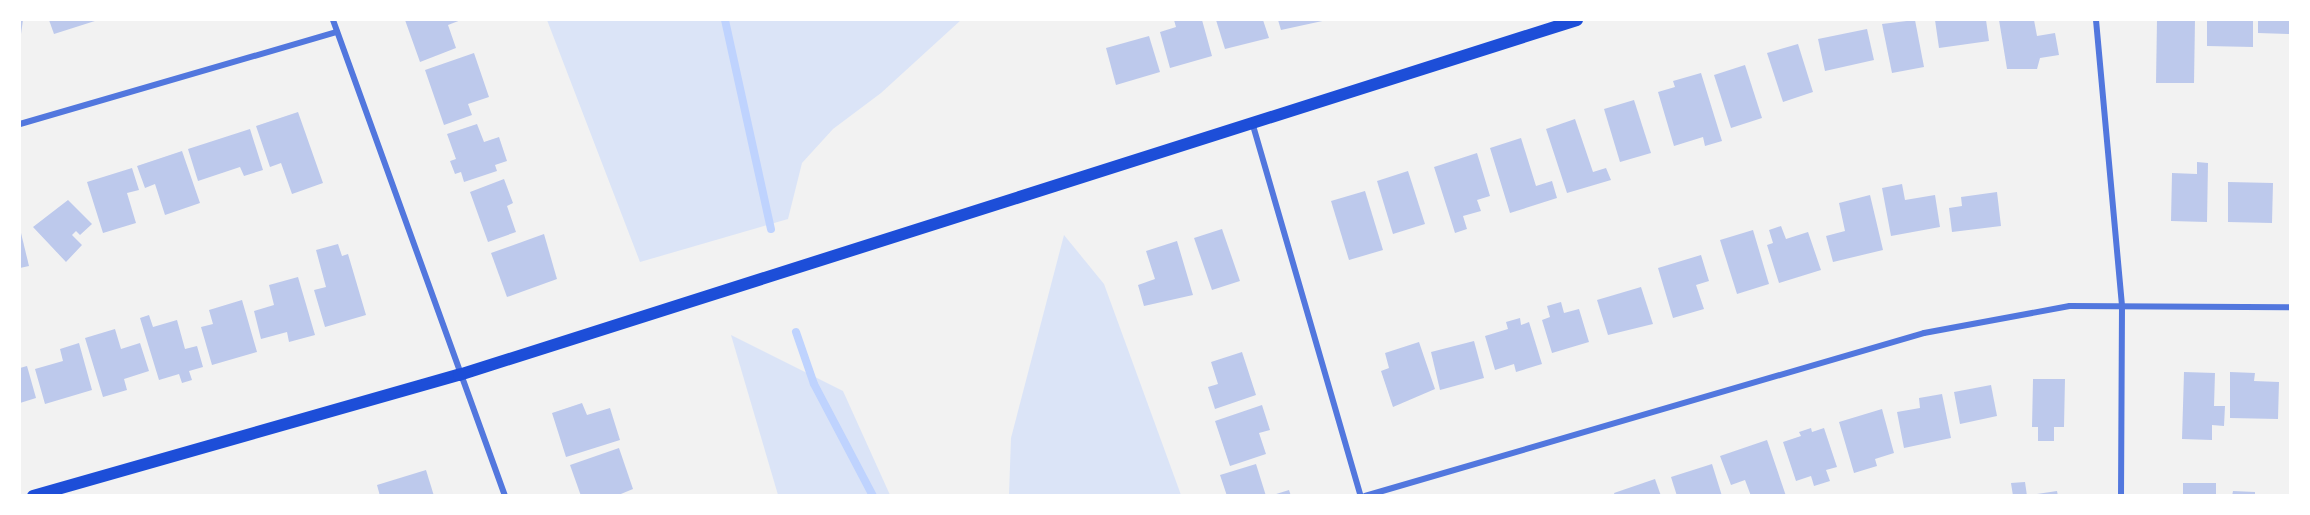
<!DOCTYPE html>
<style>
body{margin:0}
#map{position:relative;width:2310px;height:515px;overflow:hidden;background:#f2f2f2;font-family:"Work Sans",sans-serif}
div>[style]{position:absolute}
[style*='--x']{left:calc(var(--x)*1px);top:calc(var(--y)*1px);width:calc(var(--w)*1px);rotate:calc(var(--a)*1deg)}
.green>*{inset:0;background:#dbe4f7}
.stream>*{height:8px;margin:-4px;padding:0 4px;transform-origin:4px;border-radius:4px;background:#bfd3fe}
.building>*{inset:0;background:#bdc9ec}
.minor>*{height:6px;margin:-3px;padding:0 3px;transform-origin:3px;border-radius:3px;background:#5277de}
.secondary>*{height:12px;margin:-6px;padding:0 6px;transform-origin:6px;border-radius:6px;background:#1d4ed8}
span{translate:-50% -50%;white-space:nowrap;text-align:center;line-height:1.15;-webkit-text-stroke:5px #fff;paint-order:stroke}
.frame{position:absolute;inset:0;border:21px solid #fff;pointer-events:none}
</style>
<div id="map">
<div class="green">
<i style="clip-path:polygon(547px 20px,961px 20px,881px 93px,833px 129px,802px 163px,788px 219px,640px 262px)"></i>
<i style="clip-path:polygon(1064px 235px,1104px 284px,1181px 495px,1009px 495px,1011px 438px)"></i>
<i style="clip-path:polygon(731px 335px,843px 391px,890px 495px,778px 495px)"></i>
</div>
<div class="stream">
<i style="--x:725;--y:20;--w:214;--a:77.6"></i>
<i style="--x:796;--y:332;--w:55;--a:70.9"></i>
<i style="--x:814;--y:384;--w:127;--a:62.2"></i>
</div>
<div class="building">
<i style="clip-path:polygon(20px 20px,23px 20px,21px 34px,20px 34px)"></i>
<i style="clip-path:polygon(49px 20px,98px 20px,54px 34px)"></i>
<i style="clip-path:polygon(405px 20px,461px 20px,448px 25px,456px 48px,420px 62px)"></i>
<i style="clip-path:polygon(1174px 20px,1202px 20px,1212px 56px,1170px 68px,1160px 32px,1176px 27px)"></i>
<i style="clip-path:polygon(1216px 20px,1263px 20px,1269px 38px,1225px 49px)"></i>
<i style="clip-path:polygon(1278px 20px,1327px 20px,1281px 30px)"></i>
<i style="clip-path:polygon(1915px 20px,1924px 67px,1892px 73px,1882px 24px)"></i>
<i style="clip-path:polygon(1935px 20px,1986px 20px,1989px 41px,1939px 48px)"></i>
<i style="clip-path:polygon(1999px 20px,2034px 20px,2037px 36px,2055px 33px,2059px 55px,2040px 58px,2037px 69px,2007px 69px)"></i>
<i style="clip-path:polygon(2157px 20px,2195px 20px,2194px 83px,2156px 83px)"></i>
<i style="clip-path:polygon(2207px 20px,2253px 20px,2253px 47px,2207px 46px)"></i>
<i style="clip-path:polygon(2258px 20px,2290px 20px,2290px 34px,2258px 33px)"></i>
<i style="clip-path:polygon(1867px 29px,1874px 60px,1825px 71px,1818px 39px)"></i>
<i style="clip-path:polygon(1149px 36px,1160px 72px,1116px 85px,1106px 48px)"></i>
<i style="clip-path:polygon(1798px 44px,1813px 92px,1783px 102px,1767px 53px)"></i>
<i style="clip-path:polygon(474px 53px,489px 97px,468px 104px,472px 115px,444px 125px,425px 70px)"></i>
<i style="clip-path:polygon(1745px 65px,1762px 118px,1731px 128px,1714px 75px)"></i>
<i style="clip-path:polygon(1701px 73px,1722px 141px,1705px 146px,1703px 137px,1674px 146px,1658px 92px,1675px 87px,1673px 81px)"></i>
<i style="clip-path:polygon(1634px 100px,1651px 153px,1620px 162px,1604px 109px)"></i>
<i style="clip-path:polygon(298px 112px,323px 183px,292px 194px,281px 163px,270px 167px,256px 126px)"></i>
<i style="clip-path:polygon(1575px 119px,1593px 172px,1606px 168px,1611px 180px,1567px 193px,1546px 129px)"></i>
<i style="clip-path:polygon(477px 124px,484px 142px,499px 137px,507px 161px,495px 165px,497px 171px,464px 182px,461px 172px,455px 174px,450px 161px,456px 159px,447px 134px)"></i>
<i style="clip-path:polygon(250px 129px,263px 170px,244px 176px,240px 167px,198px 181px,188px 149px)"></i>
<i style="clip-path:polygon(1521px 138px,1536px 186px,1552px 181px,1557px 198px,1510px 213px,1490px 148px)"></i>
<i style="clip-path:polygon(182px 151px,200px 203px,165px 215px,155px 184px,145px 188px,137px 166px)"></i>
<i style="clip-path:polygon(1477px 153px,1490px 196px,1477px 200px,1481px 211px,1463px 216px,1467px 229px,1455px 233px,1434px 167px)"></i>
<i style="clip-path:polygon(2197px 162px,2208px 163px,2207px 222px,2171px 221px,2172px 173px,2197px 174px)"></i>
<i style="clip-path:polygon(132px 168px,139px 190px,127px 193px,136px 223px,103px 233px,87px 182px)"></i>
<i style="clip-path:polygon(1408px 171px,1425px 224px,1393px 234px,1377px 181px)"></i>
<i style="clip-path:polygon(504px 179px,513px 203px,507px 206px,516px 232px,488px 242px,470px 192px)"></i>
<i style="clip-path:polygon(2228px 182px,2273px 183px,2272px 223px,2228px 222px)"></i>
<i style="clip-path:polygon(1902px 184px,1905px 200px,1935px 195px,1940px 227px,1891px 236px,1882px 188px)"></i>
<i style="clip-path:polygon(1365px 191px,1383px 250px,1349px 260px,1331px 201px)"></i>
<i style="clip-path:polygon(1997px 192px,2001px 226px,1952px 232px,1949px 208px,1962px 206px,1961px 197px)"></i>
<i style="clip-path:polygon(1870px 195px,1883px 250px,1833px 262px,1826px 236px,1845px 231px,1839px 203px)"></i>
<i style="clip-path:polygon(68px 200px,92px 224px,80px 235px,76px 231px,72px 235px,82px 245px,66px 262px,33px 227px)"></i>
<i style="clip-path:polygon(1781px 226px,1786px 239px,1808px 232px,1821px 270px,1779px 283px,1767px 245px,1773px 243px,1769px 230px)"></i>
<i style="clip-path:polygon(1222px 229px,1240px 281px,1212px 290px,1194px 238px)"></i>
<i style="clip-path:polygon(1753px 230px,1769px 284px,1737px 294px,1720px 240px)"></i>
<i style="clip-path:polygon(21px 233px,29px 266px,20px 268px,20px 234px)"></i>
<i style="clip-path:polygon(544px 234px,557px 279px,507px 297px,491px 253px)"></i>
<i style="clip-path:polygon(1177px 241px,1193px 295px,1144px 306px,1138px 285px,1155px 279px,1146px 251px)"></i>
<i style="clip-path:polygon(338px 244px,342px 256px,348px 254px,366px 315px,325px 327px,314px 290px,326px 287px,316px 250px)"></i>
<i style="clip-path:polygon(1701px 255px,1709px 281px,1696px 285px,1704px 309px,1673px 318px,1658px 268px)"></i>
<i style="clip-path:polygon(298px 277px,315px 335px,289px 342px,287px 332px,261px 339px,254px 311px,274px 305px,269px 285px)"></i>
<i style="clip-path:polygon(1641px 287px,1653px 324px,1608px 335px,1597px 300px)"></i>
<i style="clip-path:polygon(242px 300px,257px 352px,212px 365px,201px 327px,213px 324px,209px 310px)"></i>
<i style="clip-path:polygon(1561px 302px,1564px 313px,1579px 309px,1589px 342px,1552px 353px,1542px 320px,1550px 317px,1547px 306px)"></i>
<i style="clip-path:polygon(149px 315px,153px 327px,177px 320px,185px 349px,197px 346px,203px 367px,189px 371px,192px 380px,182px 383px,179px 374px,159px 380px,140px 318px)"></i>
<i style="clip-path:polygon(1520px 318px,1521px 325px,1529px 322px,1542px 364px,1516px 372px,1514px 364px,1495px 370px,1485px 336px,1508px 329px,1506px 322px)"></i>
<i style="clip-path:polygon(115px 329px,121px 349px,140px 343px,149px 371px,124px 379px,127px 390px,103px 397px,85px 338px)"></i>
<i style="clip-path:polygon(1474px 341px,1484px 378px,1440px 390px,1431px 352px)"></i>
<i style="clip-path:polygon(1419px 342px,1435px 389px,1393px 407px,1381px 371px,1389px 368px,1385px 353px)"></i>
<i style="clip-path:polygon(79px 343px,92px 390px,45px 404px,35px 369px,63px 361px,60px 349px)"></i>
<i style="clip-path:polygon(1242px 352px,1256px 395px,1215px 409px,1208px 387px,1218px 384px,1211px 362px)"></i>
<i style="clip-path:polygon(27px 366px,36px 398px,20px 403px,20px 368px)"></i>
<i style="clip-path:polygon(2184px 372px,2215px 373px,2214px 406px,2225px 406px,2224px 426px,2212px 425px,2212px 440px,2182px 439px)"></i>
<i style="clip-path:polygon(2230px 372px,2255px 373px,2254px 381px,2279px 382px,2278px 419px,2230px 418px)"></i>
<i style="clip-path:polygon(2033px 379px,2065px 379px,2064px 427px,2054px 427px,2054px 441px,2038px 441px,2038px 427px,2032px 427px)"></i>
<i style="clip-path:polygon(1991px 385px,1997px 416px,1960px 424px,1954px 392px)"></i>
<i style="clip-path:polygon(1942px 394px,1951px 438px,1904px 448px,1897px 412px,1920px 408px,1919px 398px)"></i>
<i style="clip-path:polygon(582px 403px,587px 415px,610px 408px,620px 440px,566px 457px,552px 413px)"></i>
<i style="clip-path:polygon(1262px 405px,1270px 430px,1259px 433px,1266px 454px,1230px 466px,1215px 421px)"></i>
<i style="clip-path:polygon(1882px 409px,1894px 453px,1875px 459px,1877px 466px,1854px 473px,1839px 422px)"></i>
<i style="clip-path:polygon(1811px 428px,1812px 432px,1824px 428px,1837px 467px,1826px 470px,1830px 481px,1814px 486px,1811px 476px,1796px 481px,1783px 442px,1801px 436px,1799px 432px)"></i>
<i style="clip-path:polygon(1767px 440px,1786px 496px,1751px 496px,1745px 480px,1731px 485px,1720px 456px)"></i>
<i style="clip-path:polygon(619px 448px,633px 489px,616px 496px,581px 496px,570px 465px)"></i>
<i style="clip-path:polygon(1256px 464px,1266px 496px,1227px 496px,1220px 475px)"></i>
<i style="clip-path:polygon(1712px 464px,1722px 496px,1677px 496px,1671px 477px)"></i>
<i style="clip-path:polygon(426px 470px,434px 496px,380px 496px,377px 485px)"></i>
<i style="clip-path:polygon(1655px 479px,1661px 496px,1615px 496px,1614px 493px)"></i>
<i style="clip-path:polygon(2025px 482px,2027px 496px,2013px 496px,2011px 483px)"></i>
<i style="clip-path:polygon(2183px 483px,2216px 483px,2216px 496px,2183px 496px)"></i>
<i style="clip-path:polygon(1289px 490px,1291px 496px,1273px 496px,1273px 495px)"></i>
<i style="clip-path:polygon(2057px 491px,2058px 496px,2037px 496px,2037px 494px)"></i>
<i style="clip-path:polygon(2233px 491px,2255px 492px,2255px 496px,2232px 496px)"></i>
</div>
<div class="minor">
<i style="--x:333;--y:20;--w:506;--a:70.13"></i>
<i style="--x:2096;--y:20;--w:287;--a:84.8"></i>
<i style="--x:2122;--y:306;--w:190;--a:90.3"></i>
<i style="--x:1252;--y:122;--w:390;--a:73.8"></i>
<i style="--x:20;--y:124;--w:330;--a:-16.2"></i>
<i style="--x:1365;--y:496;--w:582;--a:-16.26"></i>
<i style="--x:1924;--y:333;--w:148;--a:-10.5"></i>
<i style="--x:2070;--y:306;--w:220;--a:0.3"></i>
</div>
<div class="secondary">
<i style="--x:33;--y:496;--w:443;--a:-15.9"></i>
<i style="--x:459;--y:375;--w:1173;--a:-17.62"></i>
</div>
<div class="frame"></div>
</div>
